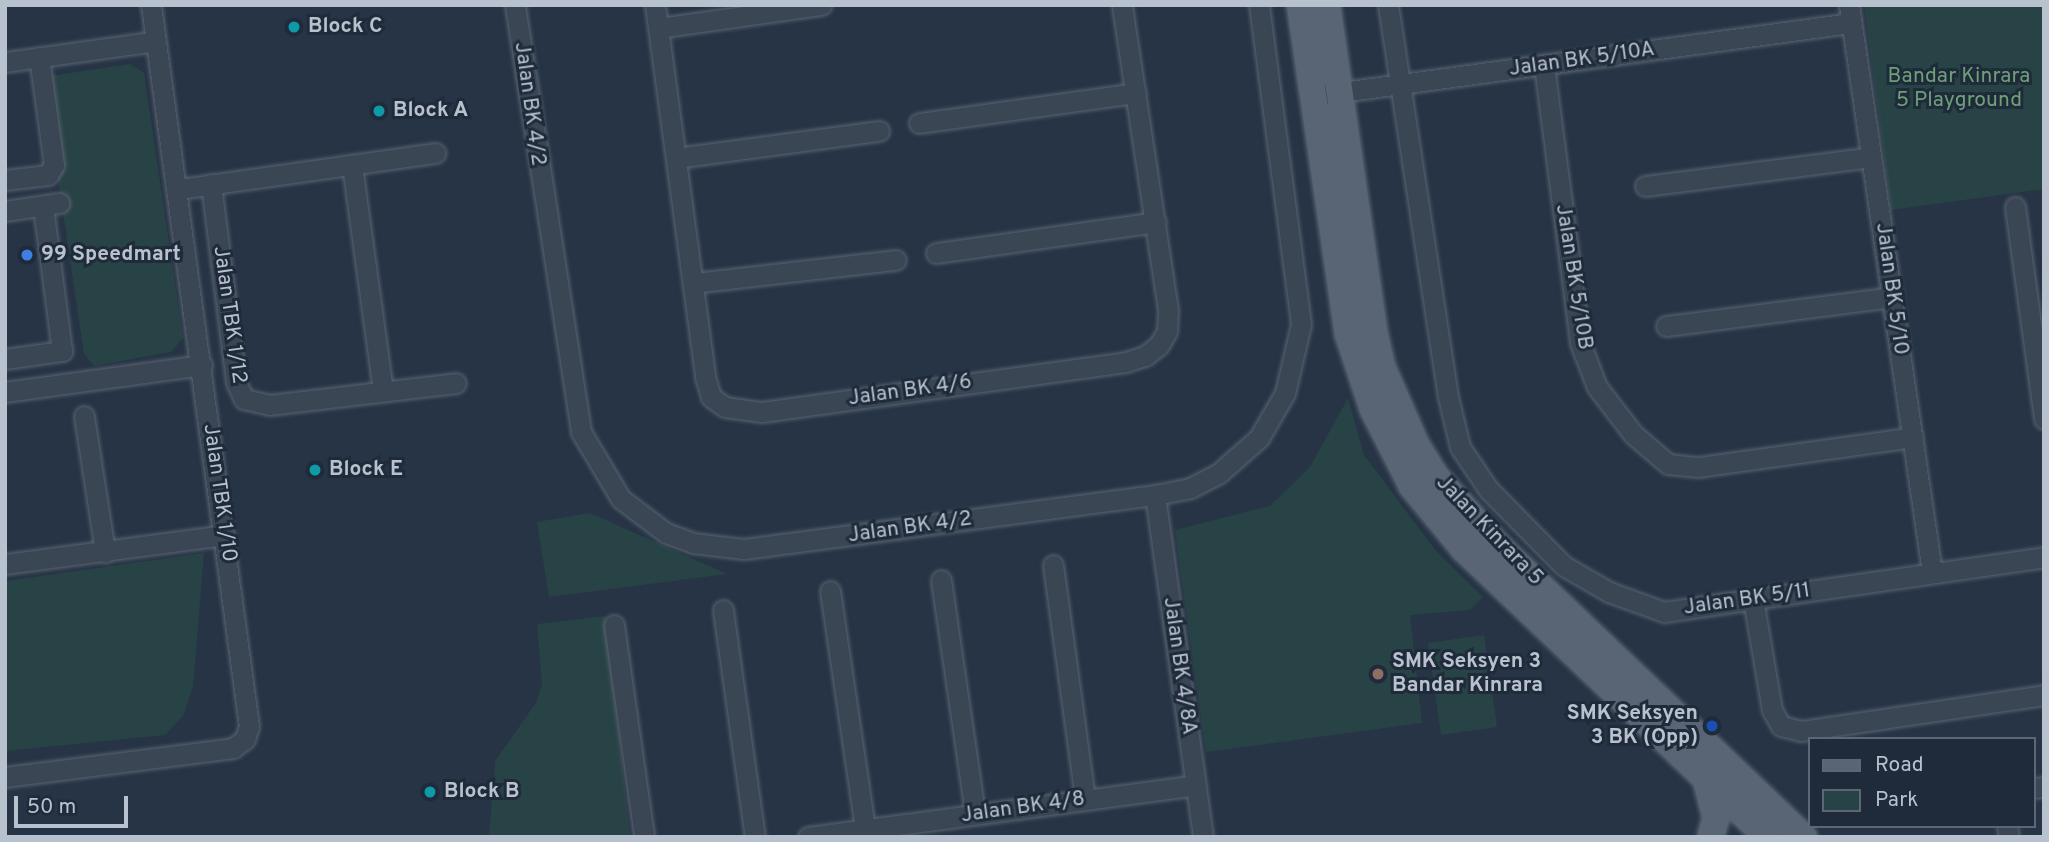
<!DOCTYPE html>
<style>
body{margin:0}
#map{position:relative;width:2049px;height:842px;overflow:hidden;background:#263445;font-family:Overpass,sans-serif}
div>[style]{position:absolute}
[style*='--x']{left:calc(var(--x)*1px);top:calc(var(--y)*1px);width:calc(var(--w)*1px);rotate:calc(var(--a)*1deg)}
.green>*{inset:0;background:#284346}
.roads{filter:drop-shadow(0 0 2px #596472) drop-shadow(0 0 2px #596472)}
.minor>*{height:19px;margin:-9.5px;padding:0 9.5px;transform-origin:9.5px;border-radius:9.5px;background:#3b4654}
.major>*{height:26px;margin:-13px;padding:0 13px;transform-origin:13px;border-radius:13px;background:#596574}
.dots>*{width:19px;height:19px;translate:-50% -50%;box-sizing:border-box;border:4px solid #1f2b3a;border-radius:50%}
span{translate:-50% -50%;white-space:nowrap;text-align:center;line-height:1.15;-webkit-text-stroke:6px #1f2b3a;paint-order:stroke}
.poi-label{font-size:21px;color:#b8c1ce;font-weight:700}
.left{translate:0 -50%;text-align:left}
.right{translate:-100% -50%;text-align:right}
.street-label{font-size:21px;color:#b8c1ce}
.park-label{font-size:21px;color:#6ea078}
.frame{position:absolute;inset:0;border:7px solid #b8c1ce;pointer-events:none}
.legend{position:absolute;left:1808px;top:737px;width:228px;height:91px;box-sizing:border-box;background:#1f2b3a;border:2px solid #5c6775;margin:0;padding:9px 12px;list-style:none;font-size:21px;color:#b8c1ce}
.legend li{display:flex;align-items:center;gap:14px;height:35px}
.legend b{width:35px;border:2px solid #5c6775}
.scale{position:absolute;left:14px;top:796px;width:114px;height:32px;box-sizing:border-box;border:4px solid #b8c1ce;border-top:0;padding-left:9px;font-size:21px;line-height:24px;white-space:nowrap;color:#b8c1ce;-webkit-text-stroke:5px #1f2b3a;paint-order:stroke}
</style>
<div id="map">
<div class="green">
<i style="clip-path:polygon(1864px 5px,2044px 5px,2044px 189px,1891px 210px)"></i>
<i style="clip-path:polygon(130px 64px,144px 73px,183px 338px,171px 352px,94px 366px,84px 354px,43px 77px)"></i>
<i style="clip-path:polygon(1348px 398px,1364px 455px,1436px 551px,1483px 597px,1470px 610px,1410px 615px,1422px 723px,1206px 752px,1175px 530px,1270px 506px,1310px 467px)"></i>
<i style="clip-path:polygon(590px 513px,727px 574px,549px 597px,537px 522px)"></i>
<i style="clip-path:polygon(204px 553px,193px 687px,183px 716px,165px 735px,5px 751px,5px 581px)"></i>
<i style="clip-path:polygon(606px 616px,630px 837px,489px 837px,495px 761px,536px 703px,542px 684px,537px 624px)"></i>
<i style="clip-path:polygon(1484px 635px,1497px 727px,1441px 735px,1428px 643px)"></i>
</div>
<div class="roads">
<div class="minor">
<i style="--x:515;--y:5;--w:432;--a:81.2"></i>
<i style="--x:581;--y:432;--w:78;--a:59.2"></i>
<i style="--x:621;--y:499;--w:56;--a:37.1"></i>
<i style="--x:666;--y:533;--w:29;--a:20"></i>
<i style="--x:693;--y:543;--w:51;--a:6.7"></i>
<i style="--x:744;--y:549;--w:415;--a:-7.5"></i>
<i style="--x:1155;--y:495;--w:36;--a:-11"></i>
<i style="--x:1190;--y:488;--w:31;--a:-27"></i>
<i style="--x:1218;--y:474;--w:55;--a:-41.3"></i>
<i style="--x:1259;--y:438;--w:52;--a:-60"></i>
<i style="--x:1285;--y:393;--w:71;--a:-76.9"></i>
<i style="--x:1301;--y:324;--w:322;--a:-97.5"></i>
<i style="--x:655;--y:5;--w:375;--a:82.3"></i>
<i style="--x:705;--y:377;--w:21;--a:73"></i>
<i style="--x:711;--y:397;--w:17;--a:36"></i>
<i style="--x:725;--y:407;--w:37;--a:8"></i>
<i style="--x:762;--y:412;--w:367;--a:-7.8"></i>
<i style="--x:1126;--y:362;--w:20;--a:-18"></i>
<i style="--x:1145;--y:356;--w:18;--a:-38"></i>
<i style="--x:1159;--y:345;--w:16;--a:-60"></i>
<i style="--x:1167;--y:331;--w:21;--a:-87"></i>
<i style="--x:1168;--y:310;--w:308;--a:-98.6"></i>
<i style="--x:1388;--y:5;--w:397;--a:81.3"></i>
<i style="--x:1448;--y:397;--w:51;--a:76.5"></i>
<i style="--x:1460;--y:447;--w:50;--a:56.3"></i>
<i style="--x:1488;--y:489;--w:108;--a:45.4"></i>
<i style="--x:1564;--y:566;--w:52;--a:30"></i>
<i style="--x:1609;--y:592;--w:59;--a:20"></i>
<i style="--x:1664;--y:612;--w:384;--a:-8.2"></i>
<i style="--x:1849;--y:5;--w:573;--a:81.67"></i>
<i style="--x:658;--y:28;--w:165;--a:-8"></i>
<i style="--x:5;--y:62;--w:152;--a:-7.9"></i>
<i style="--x:1544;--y:65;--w:280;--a:82.6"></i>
<i style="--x:1580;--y:343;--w:47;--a:68.9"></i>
<i style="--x:1597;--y:387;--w:59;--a:52.5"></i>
<i style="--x:1633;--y:434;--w:46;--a:40.6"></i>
<i style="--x:1668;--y:464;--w:30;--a:6"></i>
<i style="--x:1698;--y:467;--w:217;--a:-7.9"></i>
<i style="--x:1327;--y:94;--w:529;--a:-7.72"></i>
<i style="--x:919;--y:123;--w:219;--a:-7.9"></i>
<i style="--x:676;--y:158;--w:205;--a:-7.6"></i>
<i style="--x:352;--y:165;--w:228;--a:82.2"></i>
<i style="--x:5;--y:180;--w:43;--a:-6.6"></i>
<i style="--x:48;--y:175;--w:12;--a:-59"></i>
<i style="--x:54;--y:165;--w:109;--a:-97.9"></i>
<i style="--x:211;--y:184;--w:200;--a:82.8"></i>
<i style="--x:236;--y:382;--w:19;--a:65"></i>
<i style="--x:244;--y:399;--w:26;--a:13"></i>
<i style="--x:269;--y:405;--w:188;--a:-6.7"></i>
<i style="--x:1645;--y:186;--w:228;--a:-7.3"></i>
<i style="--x:179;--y:189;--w:259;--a:-8"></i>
<i style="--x:2015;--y:207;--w:214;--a:82.2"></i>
<i style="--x:5;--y:211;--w:55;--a:-8.4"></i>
<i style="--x:936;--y:253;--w:222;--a:-8"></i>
<i style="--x:693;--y:283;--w:204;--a:-6.5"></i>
<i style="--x:1666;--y:326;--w:228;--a:-7.3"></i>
<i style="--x:5;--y:359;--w:58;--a:-8"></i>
<i style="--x:62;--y:351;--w:146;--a:-97.5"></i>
<i style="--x:5;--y:392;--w:199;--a:-7.8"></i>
<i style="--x:84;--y:416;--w:138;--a:81.2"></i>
<i style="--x:1155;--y:495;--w:345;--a:82"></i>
<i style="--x:5;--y:564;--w:221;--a:-7.5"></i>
<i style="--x:1053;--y:565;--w:237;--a:82.2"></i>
<i style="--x:941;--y:580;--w:236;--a:81.7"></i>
<i style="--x:830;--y:591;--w:241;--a:81.6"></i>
<i style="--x:1753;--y:599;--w:113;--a:80.3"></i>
<i style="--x:1772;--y:710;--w:18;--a:61"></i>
<i style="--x:1781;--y:726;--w:21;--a:14"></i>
<i style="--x:1801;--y:731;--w:246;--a:-8.4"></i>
<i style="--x:723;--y:610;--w:229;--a:82"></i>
<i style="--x:614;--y:625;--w:214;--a:81.9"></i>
<i style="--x:5;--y:777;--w:230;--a:-7.2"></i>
<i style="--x:233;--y:748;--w:15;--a:-37"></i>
<i style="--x:245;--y:739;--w:14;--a:-73"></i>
<i style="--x:249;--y:726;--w:728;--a:-97.74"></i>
<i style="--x:2033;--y:788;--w:11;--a:-5"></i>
<i style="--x:2007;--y:826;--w:11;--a:80"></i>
<i style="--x:808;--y:837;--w:391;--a:-7.6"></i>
</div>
<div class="major">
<i style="--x:1300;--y:5;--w:332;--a:81.7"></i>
<i style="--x:1348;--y:334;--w:79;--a:71.6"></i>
<i style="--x:1373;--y:409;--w:86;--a:63.1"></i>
<i style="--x:1412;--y:486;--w:82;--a:50.5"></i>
<i style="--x:1464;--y:549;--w:419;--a:43.5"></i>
<i style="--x:1327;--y:5;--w:330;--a:81.8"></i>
<i style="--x:1374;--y:332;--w:36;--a:77"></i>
<i style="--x:1382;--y:367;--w:85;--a:66.4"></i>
<i style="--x:1416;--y:445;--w:36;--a:58"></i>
<i style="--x:1435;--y:476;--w:96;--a:48"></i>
<i style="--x:1499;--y:547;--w:421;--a:43.6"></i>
<i style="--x:1705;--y:776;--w:43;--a:75.3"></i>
<i style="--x:1716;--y:818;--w:18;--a:106"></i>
</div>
</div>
<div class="dots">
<i style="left:294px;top:27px;background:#0f9aa8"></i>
<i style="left:379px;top:111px;background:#0f9aa8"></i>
<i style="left:27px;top:255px;background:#3f7fe0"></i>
<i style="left:315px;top:470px;background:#0f9aa8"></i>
<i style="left:1378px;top:674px;background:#8d6e63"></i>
<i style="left:1712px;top:726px;background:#1a4fb4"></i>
<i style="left:430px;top:792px;background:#0f9aa8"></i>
</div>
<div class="poi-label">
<span class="left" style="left:308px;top:27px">Block C</span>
<span class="left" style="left:393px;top:111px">Block A</span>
<span class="left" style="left:41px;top:255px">99 Speedmart</span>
<span class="left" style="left:329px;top:470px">Block E</span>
<span class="left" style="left:1392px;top:674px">SMK Seksyen 3<br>Bandar Kinrara</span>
<span class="right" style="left:1698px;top:726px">SMK Seksyen<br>3 BK (Opp)</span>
<span class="left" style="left:444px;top:792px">Block B</span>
</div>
<div class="street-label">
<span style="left:1582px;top:60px;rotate:-8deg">Jalan BK 5/10A</span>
<span style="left:529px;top:104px;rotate:82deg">Jalan BK 4/2</span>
<span style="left:1573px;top:277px;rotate:81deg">Jalan BK 5/10B</span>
<span style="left:1891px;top:289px;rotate:82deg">Jalan BK 5/10</span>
<span style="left:229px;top:315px;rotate:82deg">Jalan TBK 1/12</span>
<span style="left:910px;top:391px;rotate:-8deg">Jalan BK 4/6</span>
<span style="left:219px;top:493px;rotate:82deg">Jalan TBK 1/10</span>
<span style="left:910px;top:528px;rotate:-8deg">Jalan BK 4/2</span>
<span style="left:1489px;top:531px;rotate:46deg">Jalan Kinrara 5</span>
<span style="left:1747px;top:600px;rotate:-8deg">Jalan BK 5/11</span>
<span style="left:1179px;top:666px;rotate:82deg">Jalan BK 4/8A</span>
<span style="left:1023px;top:808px;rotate:-8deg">Jalan BK 4/8</span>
</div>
<div class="park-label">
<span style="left:1959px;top:89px">Bandar Kinrara<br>5 Playground</span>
</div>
<div class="frame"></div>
<ul class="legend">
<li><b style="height:9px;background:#596574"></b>Road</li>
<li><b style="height:19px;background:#284346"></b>Park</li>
</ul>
<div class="scale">50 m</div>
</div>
